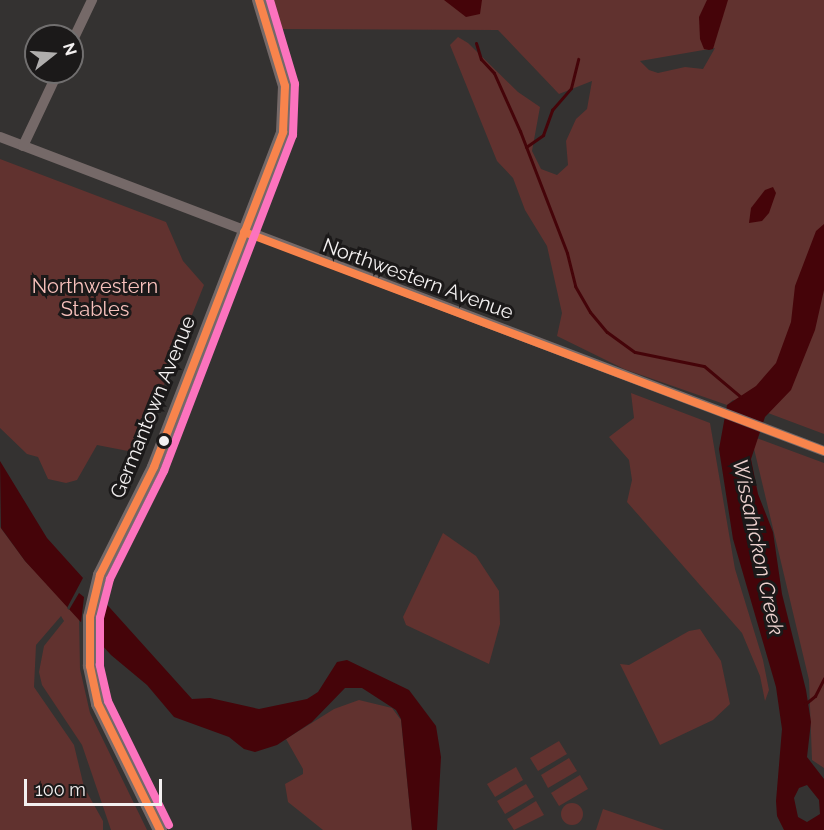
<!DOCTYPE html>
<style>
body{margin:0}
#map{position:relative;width:824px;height:830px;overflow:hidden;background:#343231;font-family:Raleway,sans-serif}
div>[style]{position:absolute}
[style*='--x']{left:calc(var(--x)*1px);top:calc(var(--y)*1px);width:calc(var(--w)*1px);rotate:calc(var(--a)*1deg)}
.green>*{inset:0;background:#61322f}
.round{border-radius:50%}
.water>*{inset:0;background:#450409}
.pier>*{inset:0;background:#343231}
.stream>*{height:3px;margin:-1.5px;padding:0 1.5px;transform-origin:1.5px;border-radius:1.5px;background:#450409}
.minor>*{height:10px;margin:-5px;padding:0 5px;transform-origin:5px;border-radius:5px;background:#756968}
.major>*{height:14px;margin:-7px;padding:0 7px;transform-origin:7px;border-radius:7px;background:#756968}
.bus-1>*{height:8px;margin:-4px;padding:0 4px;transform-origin:4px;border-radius:4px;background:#f8844c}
.bus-2>*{height:8px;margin:-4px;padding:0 4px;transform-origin:4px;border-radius:4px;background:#fc73be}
.dots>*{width:16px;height:16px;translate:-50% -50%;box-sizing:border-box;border:3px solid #1b1919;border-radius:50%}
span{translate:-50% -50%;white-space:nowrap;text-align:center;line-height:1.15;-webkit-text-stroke:6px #1b1919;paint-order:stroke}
.street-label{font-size:20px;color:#f3f0f0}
.park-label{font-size:20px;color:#f8c1bc}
.water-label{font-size:21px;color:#edd1ce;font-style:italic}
.north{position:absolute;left:24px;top:24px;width:60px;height:60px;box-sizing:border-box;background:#1b1919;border:2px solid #716f6f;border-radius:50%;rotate:73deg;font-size:16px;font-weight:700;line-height:24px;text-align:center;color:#f3f0f0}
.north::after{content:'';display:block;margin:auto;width:21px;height:27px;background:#b0aead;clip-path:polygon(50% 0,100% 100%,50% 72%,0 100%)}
.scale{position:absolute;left:24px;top:779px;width:138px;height:27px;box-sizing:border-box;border:3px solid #f3f0f0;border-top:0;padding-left:8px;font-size:18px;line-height:21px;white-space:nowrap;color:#f3f0f0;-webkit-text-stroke:4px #1b1919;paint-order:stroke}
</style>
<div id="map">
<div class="green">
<i style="clip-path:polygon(evenodd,269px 0,824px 0,824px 434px,733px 400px,727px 405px,624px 369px,557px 336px,562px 313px,547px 246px,525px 210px,513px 178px,497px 161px,450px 45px,458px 37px,468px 43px,518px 92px,540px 107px,532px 151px,541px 169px,557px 175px,568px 165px,566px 141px,576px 119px,587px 109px,592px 81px,559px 94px,498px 30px,279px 29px,269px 0,715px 48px,703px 69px,685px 67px,658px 73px,649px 70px,640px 61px,715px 48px)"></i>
<i style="clip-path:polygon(0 159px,166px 222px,183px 261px,204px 285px,141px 442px,137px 441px,133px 452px,97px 445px,77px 480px,66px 483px,48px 479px,38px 457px,27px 454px,0 428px)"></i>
<i style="clip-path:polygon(631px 393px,710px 423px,735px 569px,763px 660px,769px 690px,765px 701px,760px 676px,742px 633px,627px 502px,632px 480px,629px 460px,609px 437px,634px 418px)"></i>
<i style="clip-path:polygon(751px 436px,824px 463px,824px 768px,812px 760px,809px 680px)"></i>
<i style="clip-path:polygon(0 527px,25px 561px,79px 616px,80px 669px,90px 713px,147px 830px,111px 830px,82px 745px,42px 685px,39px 672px,44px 646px,64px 621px,61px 616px,36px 645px,34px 687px,74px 745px,84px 787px,103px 821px,103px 830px,0 830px)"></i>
<i style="clip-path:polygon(443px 533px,476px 556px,499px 591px,500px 624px,489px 664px,406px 625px,403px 617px)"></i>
<i style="clip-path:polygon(700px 629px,721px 661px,730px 704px,713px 720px,660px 745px,620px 664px,629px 665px,689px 631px)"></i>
<i style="clip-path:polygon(359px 700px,392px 708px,401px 720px,412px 830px,323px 830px,288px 802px,285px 784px,303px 774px,303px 769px,286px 739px,334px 709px)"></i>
<i style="clip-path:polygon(559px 741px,567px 754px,538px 771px,530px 758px)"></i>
<i style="clip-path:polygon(569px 758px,577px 771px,548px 788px,541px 775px)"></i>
<i style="clip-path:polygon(516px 767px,523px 780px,495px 797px,487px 784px)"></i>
<i style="clip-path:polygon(580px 775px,588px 789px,559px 806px,551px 793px)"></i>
<i style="clip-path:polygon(526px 784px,534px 797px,505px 814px,497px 801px)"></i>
<i style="clip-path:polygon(536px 801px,544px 815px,514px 830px,507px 819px)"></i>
<i class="round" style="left:561px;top:803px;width:22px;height:22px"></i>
<i style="clip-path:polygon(603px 809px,664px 830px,596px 830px)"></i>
</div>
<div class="water">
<i style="clip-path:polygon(444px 0,482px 0,480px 14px,466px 17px)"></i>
<i style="clip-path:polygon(707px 0,728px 0,713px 49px,709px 50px,704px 49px,700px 39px,699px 17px)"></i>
<i style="clip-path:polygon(773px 187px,776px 193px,769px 213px,762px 221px,749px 223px,751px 208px,765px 190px)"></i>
<i style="clip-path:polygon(evenodd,824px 224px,824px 290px,815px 330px,791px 390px,765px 417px,751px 459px,758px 494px,773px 532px,782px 594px,806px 690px,811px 722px,807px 757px,824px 779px,824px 830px,784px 830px,777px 816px,776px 801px,782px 729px,776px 687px,733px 539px,719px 449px,727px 405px,756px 386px,776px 363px,791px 322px,795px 286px,816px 231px,824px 224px,807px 785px,819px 800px,820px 814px,807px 822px,798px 817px,794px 798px,799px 788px,807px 785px)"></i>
<i style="clip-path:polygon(0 461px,47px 538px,192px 699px,210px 698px,259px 709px,307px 699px,318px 692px,337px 662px,347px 660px,409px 690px,436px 726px,441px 757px,437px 830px,412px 830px,401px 719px,396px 710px,362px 688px,345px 688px,312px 722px,277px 745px,255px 752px,244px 749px,229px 737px,174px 717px,147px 685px,111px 655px,25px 561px,1px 528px)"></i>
</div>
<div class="pier">
<i style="clip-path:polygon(84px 576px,104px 600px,100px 647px,81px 623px,84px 597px,79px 593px,69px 610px,67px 608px)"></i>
</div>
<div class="stream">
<i style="--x:476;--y:43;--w:17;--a:73"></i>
<i style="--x:481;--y:59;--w:19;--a:47"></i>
<i style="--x:494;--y:73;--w:64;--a:65.9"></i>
<i style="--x:520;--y:131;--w:131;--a:68.9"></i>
<i style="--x:567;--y:253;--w:34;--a:76"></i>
<i style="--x:575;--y:286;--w:30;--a:60"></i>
<i style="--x:590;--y:312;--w:26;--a:50"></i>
<i style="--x:607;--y:332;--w:34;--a:36"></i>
<i style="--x:635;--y:352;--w:70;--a:11.5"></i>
<i style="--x:704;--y:366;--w:48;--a:40"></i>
<i style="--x:526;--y:147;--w:21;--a:-35"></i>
<i style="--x:543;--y:135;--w:27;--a:-70"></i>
<i style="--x:552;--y:110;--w:29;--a:-49"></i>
<i style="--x:571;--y:88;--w:30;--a:-76"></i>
<i style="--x:805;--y:704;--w:13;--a:-39"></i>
<i style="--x:815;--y:696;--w:20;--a:-63"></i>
</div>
<div class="minor">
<i style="--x:72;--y:42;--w:47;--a:-64.5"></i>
<i style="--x:0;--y:137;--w:882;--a:20.86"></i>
<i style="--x:23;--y:146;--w:82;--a:-64.7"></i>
</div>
<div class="major">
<i style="--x:160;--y:830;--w:140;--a:-116.2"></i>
<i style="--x:98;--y:704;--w:39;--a:-102"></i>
<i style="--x:90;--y:666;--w:49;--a:-90"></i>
<i style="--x:90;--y:617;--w:43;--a:-76.6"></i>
<i style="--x:100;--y:575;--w:121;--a:-63.4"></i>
<i style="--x:154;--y:467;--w:359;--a:-68.9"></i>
<i style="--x:283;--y:132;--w:46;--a:-87.5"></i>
<i style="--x:285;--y:86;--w:90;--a:-106.8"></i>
</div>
<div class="bus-1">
<i style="--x:244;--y:232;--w:620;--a:20.69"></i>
<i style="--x:160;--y:830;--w:140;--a:-116.2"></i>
<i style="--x:98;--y:704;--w:39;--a:-102"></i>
<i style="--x:90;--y:666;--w:49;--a:-90"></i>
<i style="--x:90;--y:617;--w:43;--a:-76.6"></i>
<i style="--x:100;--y:575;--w:121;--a:-63.4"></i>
<i style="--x:154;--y:467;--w:359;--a:-68.9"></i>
<i style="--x:283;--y:132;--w:46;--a:-87.5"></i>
<i style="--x:285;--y:86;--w:90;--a:-106.8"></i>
</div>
<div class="bus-2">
<i style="--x:169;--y:825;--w:138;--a:-116.2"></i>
<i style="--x:108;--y:701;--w:37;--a:-103"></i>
<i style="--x:100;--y:665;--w:47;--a:-90"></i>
<i style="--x:100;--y:618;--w:40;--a:-75.6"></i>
<i style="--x:110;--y:579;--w:121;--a:-63.4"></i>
<i style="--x:164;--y:471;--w:360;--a:-69"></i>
<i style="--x:293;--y:135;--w:51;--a:-87.8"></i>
<i style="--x:295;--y:84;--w:88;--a:-106.6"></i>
</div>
<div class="dots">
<i style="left:164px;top:441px;background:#f3f0f0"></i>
</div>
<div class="street-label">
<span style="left:418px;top:279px;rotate:20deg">Northwestern Avenue</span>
<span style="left:153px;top:407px;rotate:-68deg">Germantown Avenue</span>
</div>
<div class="park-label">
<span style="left:95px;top:298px">Northwestern<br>Stables</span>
</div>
<div class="water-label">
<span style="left:758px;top:547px;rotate:78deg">Wissahickon Creek</span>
</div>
<div class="north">N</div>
<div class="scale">100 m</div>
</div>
